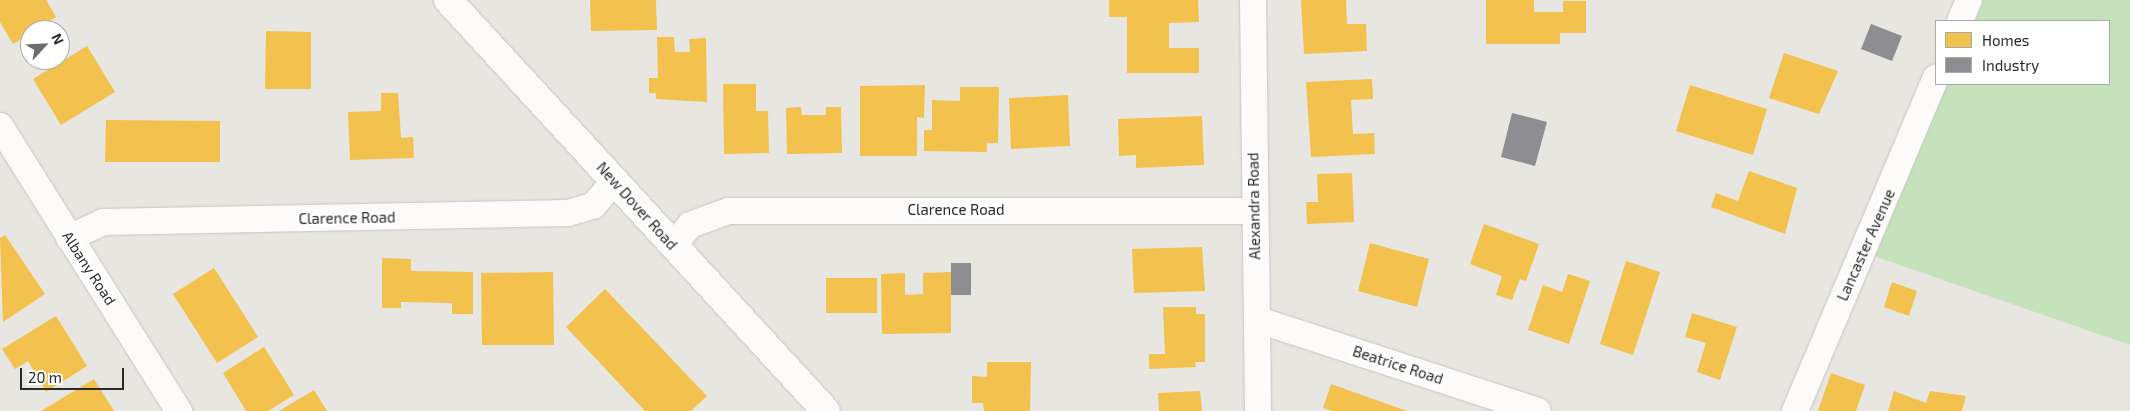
<!DOCTYPE html>
<style>
body{margin:0}
#map{position:relative;width:2130px;height:411px;overflow:hidden;background:#e8e6e0;font-family:"Exo 2",sans-serif}
div>[style]{position:absolute}
[style*='--x']{left:calc(var(--x)*1px);top:calc(var(--y)*1px);width:calc(var(--w)*1px);rotate:calc(var(--a)*1deg)}
.green>*{inset:0;background:#c6e2bc}
.homes>*{inset:0;background:#f2c14e}
.industry>*{inset:0;background:#8d8d92}
.roads{filter:drop-shadow(0 0 1px #c6c5c5) drop-shadow(0 0 1px #c6c5c5)}
.street>*{height:26px;margin:-13px;padding:0 13px;transform-origin:13px;border-radius:13px;background:#fcfbfa}
.secondary>*{height:28px;margin:-14px;padding:0 14px;transform-origin:14px;border-radius:14px;background:#fcfbfa}
span{translate:-50% -50%;white-space:nowrap;text-align:center;line-height:1.15;-webkit-text-stroke:5px #fff;paint-order:stroke}
.street-label{font-size:15px;color:#2a2a2a}
.legend{position:absolute;left:1935px;top:20px;width:175px;height:65px;box-sizing:border-box;background:#fff;border:1px solid #aaa;margin:0;padding:6px 9px;list-style:none;font-size:15px;color:#2a2a2a}
.legend li{display:flex;align-items:center;gap:10px;height:25px}
.legend b{width:25px;border:1px solid #aaa}
.north{position:absolute;left:20px;top:20px;width:50px;height:50px;box-sizing:border-box;background:#fff;border:1px solid #aaa;border-radius:50%;rotate:65deg;font-size:14px;font-weight:700;line-height:20px;text-align:center;color:#2a2a2a}
.north::after{content:'';display:block;margin:auto;width:18px;height:22px;background:#6c6c6a;clip-path:polygon(50% 0,100% 100%,50% 72%,0 100%)}
.scale{position:absolute;left:20px;top:368px;width:104px;height:22px;box-sizing:border-box;border:2px solid #2a2a2a;border-top:0;padding-left:6px;font-size:15px;line-height:18px;white-space:nowrap;color:#2a2a2a;-webkit-text-stroke:4px #fff;paint-order:stroke}
</style>
<div id="map">
<div class="green">
<i style="clip-path:polygon(1973px 0,2130px 0,2130px 345px,1871px 255px,1939px 84px,2109px 84px,2109px 21px,1964px 21px)"></i>
</div>
<div class="homes">
<i style="clip-path:polygon(0 0,46px 0,56px 17px,13px 44px,0 22px)"></i>
<i style="clip-path:polygon(590px 0,656px 0,657px 30px,591px 31px)"></i>
<i style="clip-path:polygon(1109px 0,1198px 0,1199px 22px,1169px 23px,1169px 48px,1199px 48px,1199px 73px,1127px 73px,1127px 17px,1109px 17px)"></i>
<i style="clip-path:polygon(1301px 0,1346px 0,1347px 24px,1366px 24px,1367px 51px,1304px 54px)"></i>
<i style="clip-path:polygon(1486px 0,1534px 0,1534px 12px,1563px 12px,1563px 1px,1586px 1px,1586px 33px,1560px 33px,1560px 44px,1486px 44px)"></i>
<i style="clip-path:polygon(266px 31px,311px 32px,311px 89px,265px 89px)"></i>
<i style="clip-path:polygon(657px 37px,674px 37px,675px 52px,690px 52px,689px 39px,706px 38px,707px 102px,656px 99px,656px 93px,649px 93px,649px 78px,658px 78px)"></i>
<i style="clip-path:polygon(87px 46px,115px 92px,61px 125px,33px 79px)"></i>
<i style="clip-path:polygon(1784px 53px,1838px 71px,1819px 114px,1769px 98px)"></i>
<i style="clip-path:polygon(1372px 79px,1373px 99px,1351px 100px,1353px 134px,1374px 133px,1375px 154px,1311px 157px,1306px 82px)"></i>
<i style="clip-path:polygon(723px 84px,756px 84px,756px 111px,768px 111px,769px 153px,724px 154px)"></i>
<i style="clip-path:polygon(925px 85px,924px 118px,917px 117px,917px 156px,860px 156px,860px 86px)"></i>
<i style="clip-path:polygon(1690px 85px,1767px 109px,1753px 155px,1676px 131px)"></i>
<i style="clip-path:polygon(960px 87px,999px 87px,998px 143px,987px 143px,987px 152px,924px 151px,924px 130px,932px 130px,932px 100px,960px 101px)"></i>
<i style="clip-path:polygon(381px 93px,398px 93px,401px 138px,413px 137px,414px 158px,350px 160px,348px 112px,381px 111px)"></i>
<i style="clip-path:polygon(1068px 95px,1070px 146px,1011px 149px,1009px 98px)"></i>
<i style="clip-path:polygon(801px 107px,802px 115px,826px 115px,826px 107px,841px 107px,842px 153px,787px 154px,786px 108px)"></i>
<i style="clip-path:polygon(1202px 116px,1204px 165px,1136px 168px,1136px 155px,1119px 156px,1118px 119px)"></i>
<i style="clip-path:polygon(106px 120px,220px 121px,220px 162px,105px 162px)"></i>
<i style="clip-path:polygon(1749px 171px,1797px 188px,1785px 234px,1711px 207px,1716px 193px,1738px 201px)"></i>
<i style="clip-path:polygon(1352px 173px,1354px 222px,1307px 224px,1306px 202px,1318px 202px,1317px 174px)"></i>
<i style="clip-path:polygon(1484px 224px,1539px 244px,1526px 281px,1520px 279px,1512px 300px,1496px 295px,1502px 276px,1470px 264px)"></i>
<i style="clip-path:polygon(5px 235px,45px 294px,3px 322px,0 238px)"></i>
<i style="clip-path:polygon(1370px 243px,1429px 259px,1417px 307px,1358px 291px)"></i>
<i style="clip-path:polygon(1202px 247px,1205px 291px,1134px 293px,1132px 249px)"></i>
<i style="clip-path:polygon(382px 258px,411px 259px,411px 271px,473px 272px,473px 314px,452px 314px,452px 303px,401px 302px,401px 308px,382px 308px)"></i>
<i style="clip-path:polygon(1626px 261px,1660px 272px,1633px 355px,1600px 344px)"></i>
<i style="clip-path:polygon(214px 268px,258px 337px,217px 363px,173px 294px)"></i>
<i style="clip-path:polygon(553px 272px,554px 345px,482px 345px,481px 273px)"></i>
<i style="clip-path:polygon(951px 272px,951px 333px,882px 334px,881px 274px,905px 273px,905px 295px,923px 294px,923px 273px)"></i>
<i style="clip-path:polygon(1568px 274px,1590px 281px,1569px 344px,1528px 330px,1543px 285px,1562px 292px)"></i>
<i style="clip-path:polygon(826px 278px,877px 278px,877px 313px,826px 313px)"></i>
<i style="clip-path:polygon(1892px 282px,1917px 291px,1909px 316px,1884px 307px)"></i>
<i style="clip-path:polygon(605px 289px,707px 396px,691px 411px,645px 411px,566px 327px)"></i>
<i style="clip-path:polygon(1163px 307px,1196px 307px,1196px 314px,1205px 314px,1205px 362px,1195px 362px,1196px 367px,1149px 369px,1149px 354px,1165px 354px)"></i>
<i style="clip-path:polygon(1692px 313px,1737px 327px,1720px 380px,1697px 372px,1706px 343px,1685px 337px)"></i>
<i style="clip-path:polygon(56px 316px,87px 366px,46px 392px,28px 361px,15px 369px,2px 349px)"></i>
<i style="clip-path:polygon(264px 347px,294px 395px,268px 411px,246px 411px,223px 373px)"></i>
<i style="clip-path:polygon(987px 362px,1031px 362px,1030px 411px,984px 411px,983px 403px,972px 403px,972px 376px,987px 377px)"></i>
<i style="clip-path:polygon(1831px 373px,1865px 385px,1856px 411px,1818px 411px)"></i>
<i style="clip-path:polygon(94px 379px,114px 411px,41px 411px)"></i>
<i style="clip-path:polygon(1331px 384px,1407px 411px,1332px 411px,1323px 408px)"></i>
<i style="clip-path:polygon(314px 390px,327px 411px,279px 411px)"></i>
<i style="clip-path:polygon(1200px 391px,1202px 411px,1159px 411px,1158px 393px)"></i>
<i style="clip-path:polygon(1894px 391px,1926px 403px,1930px 391px,1966px 396px,1962px 411px,1888px 411px)"></i>
</div>
<div class="industry">
<i style="clip-path:polygon(1871px 24px,1902px 36px,1892px 61px,1861px 49px)"></i>
<i style="clip-path:polygon(1512px 113px,1547px 122px,1535px 166px,1501px 157px)"></i>
<i style="clip-path:polygon(951px 263px,971px 263px,971px 295px,951px 295px)"></i>
</div>
<div class="roads">
<div class="street">
<i style="--x:1253;--y:0;--w:411;--a:89.3"></i>
<i style="--x:1960;--y:21;--w:23;--a:-67"></i>
<i style="--x:0;--y:126;--w:337;--a:57.9"></i>
<i style="--x:69;--y:238;--w:38;--a:-25"></i>
<i style="--x:103;--y:222;--w:465;--a:-1.1"></i>
<i style="--x:568;--y:213;--w:26;--a:-16"></i>
<i style="--x:593;--y:206;--w:33;--a:-49"></i>
<i style="--x:673;--y:246;--w:27;--a:-51"></i>
<i style="--x:690;--y:225;--w:40;--a:-20.2"></i>
<i style="--x:728;--y:211;--w:525;--a:0"></i>
<i style="--x:1258;--y:320;--w:294;--a:18"></i>
<i style="--x:1795;--y:411;--w:362;--a:-67.1"></i>
</div>
<div class="secondary">
<i style="--x:448;--y:0;--w:558;--a:47.4"></i>
</div>
</div>
<div class="street-label">
<span style="left:637px;top:206px;rotate:48deg">New Dover Road</span>
<span style="left:1254px;top:206px;rotate:-91deg">Alexandra Road</span>
<span style="left:956px;top:210px">Clarence Road</span>
<span style="left:347px;top:218px;rotate:-1deg">Clarence Road</span>
<span style="left:1866px;top:245px;rotate:-66deg">Lancaster Avenue</span>
<span style="left:89px;top:268px;rotate:57deg">Albany Road</span>
<span style="left:1398px;top:365px;rotate:18deg">Beatrice Road</span>
</div>
<ul class="legend">
<li><b style="height:14px;background:#f2c14e"></b>Homes</li>
<li><b style="height:14px;background:#8d8d92"></b>Industry</li>
</ul>
<div class="north">N</div>
<div class="scale">20 m</div>
</div>
